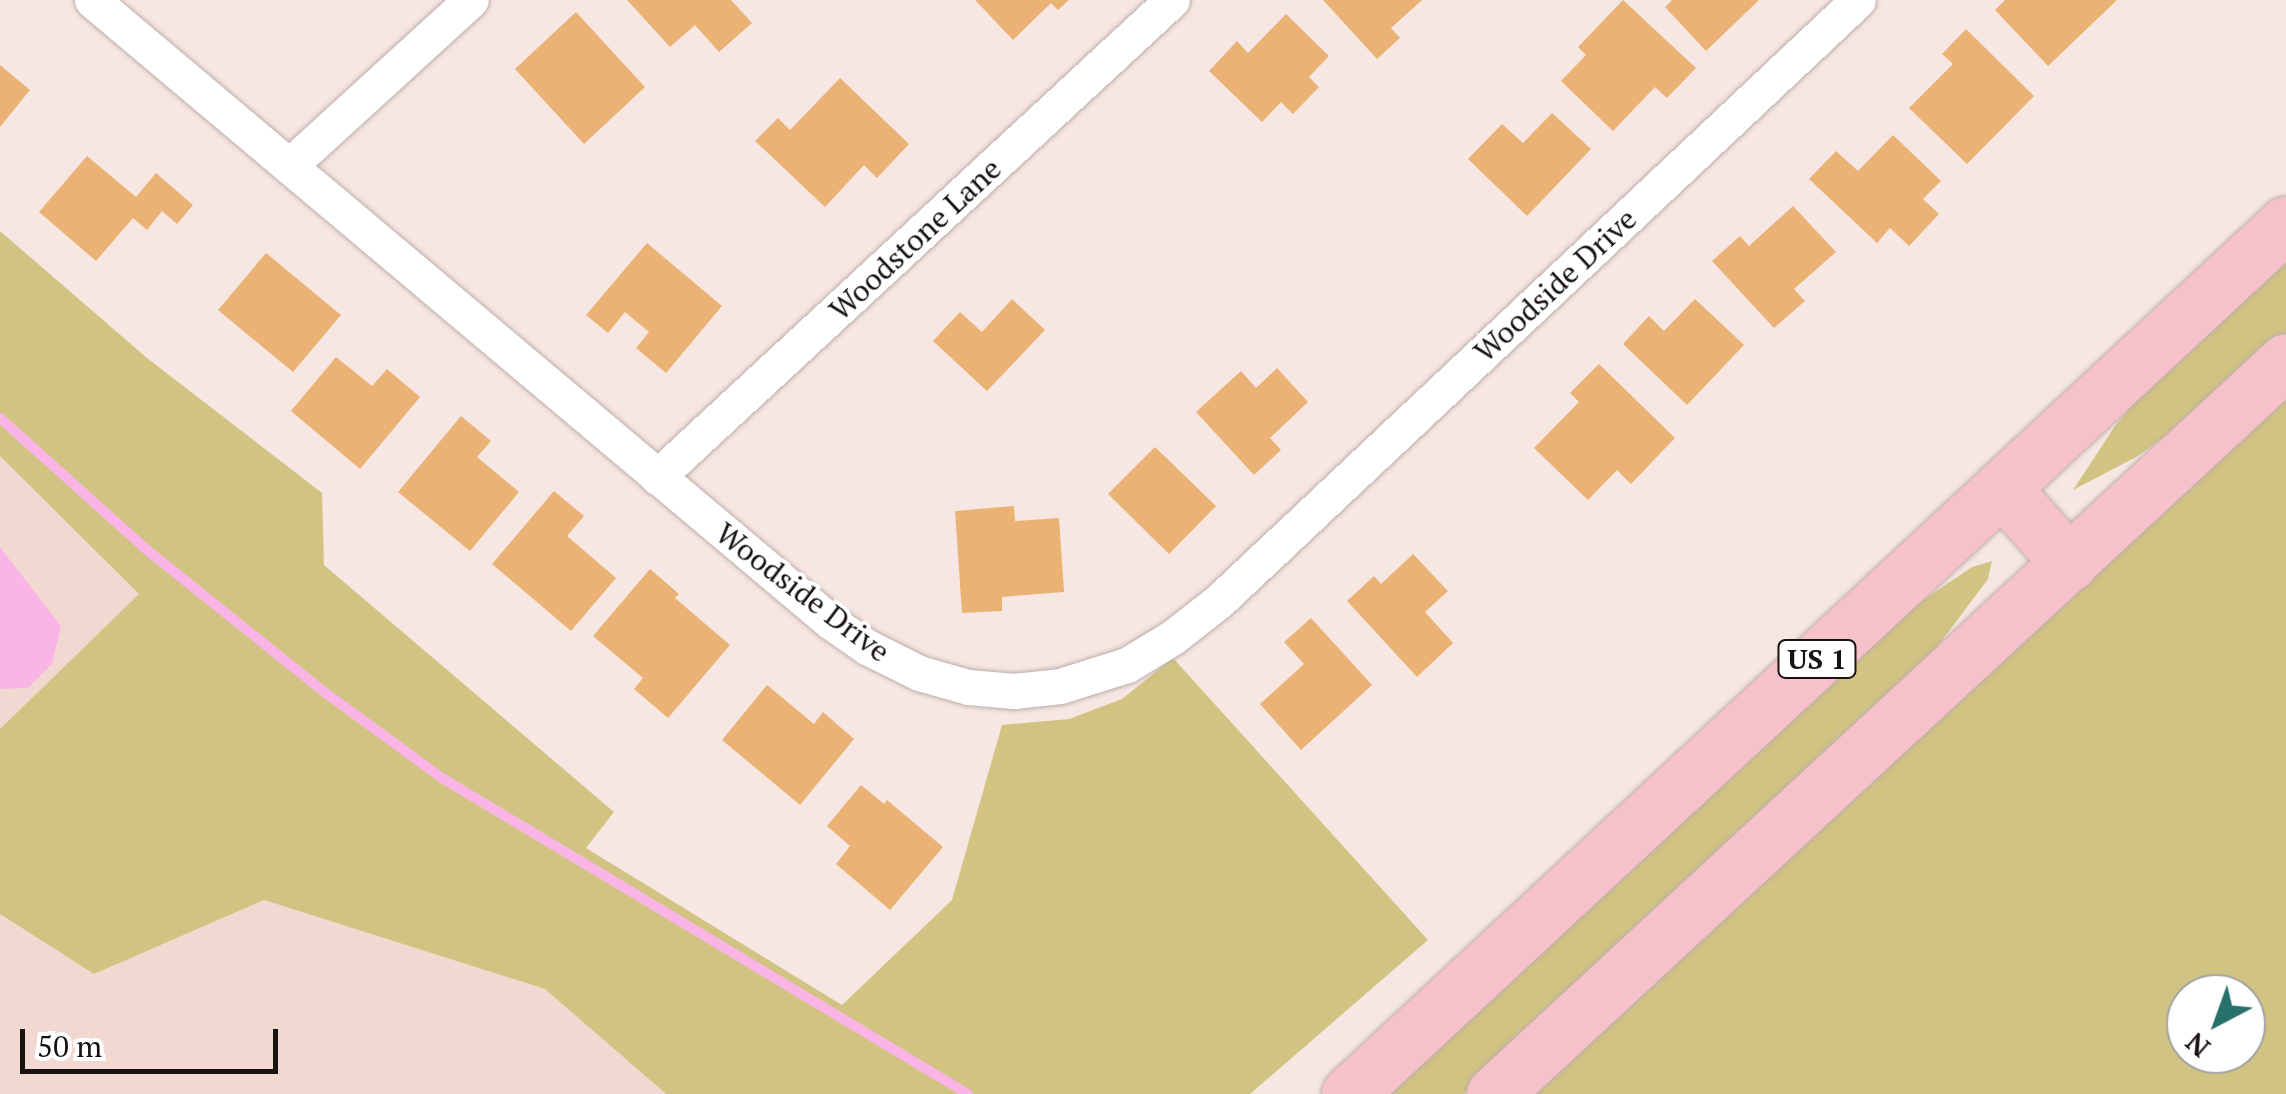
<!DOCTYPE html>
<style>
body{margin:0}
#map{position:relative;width:2286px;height:1094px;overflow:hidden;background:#f7e7e3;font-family:"PT Serif",serif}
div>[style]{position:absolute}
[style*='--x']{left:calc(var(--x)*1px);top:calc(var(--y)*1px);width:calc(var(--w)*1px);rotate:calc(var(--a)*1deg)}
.built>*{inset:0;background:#f1d9d1}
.green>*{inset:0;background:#d1c482}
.water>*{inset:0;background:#fab5e6}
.stream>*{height:10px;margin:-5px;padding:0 5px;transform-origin:5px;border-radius:5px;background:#fab5e6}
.building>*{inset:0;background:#eab274}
.roads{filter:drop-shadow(0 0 2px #bdaea9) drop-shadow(0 0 2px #bdaea9)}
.street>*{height:35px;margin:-17.5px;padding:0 17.5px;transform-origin:17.5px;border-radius:17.5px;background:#fff}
.primary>*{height:55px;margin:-27.5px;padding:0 27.5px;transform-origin:27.5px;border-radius:27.5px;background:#f7c1cb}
span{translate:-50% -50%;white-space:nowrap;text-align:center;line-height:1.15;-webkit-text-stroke:8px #fff;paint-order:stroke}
.shield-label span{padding:2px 8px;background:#fff;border:2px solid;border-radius:8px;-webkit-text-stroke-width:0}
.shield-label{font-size:28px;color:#181311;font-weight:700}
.street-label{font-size:30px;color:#181311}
.north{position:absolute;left:2166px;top:974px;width:100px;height:100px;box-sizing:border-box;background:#fff;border:2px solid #a3a1a0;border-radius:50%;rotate:221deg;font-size:28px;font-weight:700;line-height:40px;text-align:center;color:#181311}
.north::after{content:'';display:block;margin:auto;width:35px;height:45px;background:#27716c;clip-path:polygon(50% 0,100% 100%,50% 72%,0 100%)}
.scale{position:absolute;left:20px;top:1029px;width:258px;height:45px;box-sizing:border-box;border:5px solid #181311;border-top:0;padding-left:12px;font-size:30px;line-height:35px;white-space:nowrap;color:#181311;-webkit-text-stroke:8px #fff;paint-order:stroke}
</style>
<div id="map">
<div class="built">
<i style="clip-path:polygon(0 456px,140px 594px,0 729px)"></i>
<i style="clip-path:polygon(264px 900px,545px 989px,666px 1094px,0 1094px,0 914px,94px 974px)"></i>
</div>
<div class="green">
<i style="clip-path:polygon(0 231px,147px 358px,322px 493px,324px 565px,614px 812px,586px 848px,842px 1005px,952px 900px,1002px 725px,1069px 719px,1122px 699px,1173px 658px,1428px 940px,1250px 1094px,666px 1094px,545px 989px,264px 900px,94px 974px,0 914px,0 729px,139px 594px,0 456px)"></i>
<i style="clip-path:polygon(2286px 253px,2286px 334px,2210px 404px,2138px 456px,2073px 490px,2115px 426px,2167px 363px)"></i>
<i style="clip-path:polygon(evenodd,2286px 394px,2286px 1094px,1528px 1094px,2286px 394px,2186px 994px,2246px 994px,2246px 1054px,2186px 1054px,2186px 994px)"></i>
<i style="clip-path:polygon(1992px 561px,1988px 579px,1929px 658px,1880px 709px,1464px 1094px,1378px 1094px,1877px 631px,1972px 567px)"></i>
</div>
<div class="water">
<i style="clip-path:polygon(0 547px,61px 626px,52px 664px,28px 688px,0 689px)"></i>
</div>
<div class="stream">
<i style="--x:0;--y:418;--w:198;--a:41.9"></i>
<i style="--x:147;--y:550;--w:226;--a:38.7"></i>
<i style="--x:323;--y:691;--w:147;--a:36.2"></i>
<i style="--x:442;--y:778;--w:614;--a:31"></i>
</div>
<div class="building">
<i style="clip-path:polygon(627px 0,731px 0,752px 23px,719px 52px,695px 25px,670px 47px)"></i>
<i style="clip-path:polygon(975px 0,1069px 0,1058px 10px,1051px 3px,1013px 40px)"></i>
<i style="clip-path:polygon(1323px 0,1422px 0,1391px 28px,1400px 38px,1377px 59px)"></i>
<i style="clip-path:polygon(1623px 0,1696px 68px,1667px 98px,1655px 87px,1613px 131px,1561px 81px,1586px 55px,1578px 47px)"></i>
<i style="clip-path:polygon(1672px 0,1759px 0,1706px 51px,1665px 7px)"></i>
<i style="clip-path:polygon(2005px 0,2117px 0,2048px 66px,1995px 10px)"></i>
<i style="clip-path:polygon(576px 12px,645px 87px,584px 144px,515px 69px)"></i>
<i style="clip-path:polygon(1286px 14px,1329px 56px,1309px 77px,1319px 87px,1293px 114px,1281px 102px,1262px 122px,1209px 71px,1237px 41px,1248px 53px)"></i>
<i style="clip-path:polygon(1966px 29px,2034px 96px,1967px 164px,1909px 108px,1953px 64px,1942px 54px)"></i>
<i style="clip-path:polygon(0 65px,30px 90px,0 127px)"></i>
<i style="clip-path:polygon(840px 78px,909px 144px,877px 178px,864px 165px,825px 207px,755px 141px,778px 118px,790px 130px)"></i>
<i style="clip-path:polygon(1552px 113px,1591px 149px,1527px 216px,1468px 159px,1502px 124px,1523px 143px)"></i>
<i style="clip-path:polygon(1893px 135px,1941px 181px,1923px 199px,1939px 214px,1909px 246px,1890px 228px,1877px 243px,1809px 179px,1836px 151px,1858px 171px)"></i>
<i style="clip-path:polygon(87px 156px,136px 197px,156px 173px,193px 205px,177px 224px,162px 211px,147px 230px,133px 218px,96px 261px,39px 212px)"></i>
<i style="clip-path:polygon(1793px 206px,1836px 252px,1794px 289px,1805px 301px,1774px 328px,1712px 261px,1740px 236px,1749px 246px)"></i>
<i style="clip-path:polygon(647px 243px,722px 306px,666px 373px,636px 348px,649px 332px,625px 312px,608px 333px,586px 315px)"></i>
<i style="clip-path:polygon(266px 253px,341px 315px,293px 372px,218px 310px)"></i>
<i style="clip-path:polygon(1012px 299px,1045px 330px,987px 391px,933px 341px,960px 312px,982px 332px)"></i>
<i style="clip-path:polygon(1695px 299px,1744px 345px,1687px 405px,1623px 344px,1649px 316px,1664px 331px)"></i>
<i style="clip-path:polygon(336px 357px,372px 386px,387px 369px,420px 397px,360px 469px,291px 411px)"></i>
<i style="clip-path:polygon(1599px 364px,1675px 438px,1631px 484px,1617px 470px,1588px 500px,1534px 448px,1579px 402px,1570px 393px)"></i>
<i style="clip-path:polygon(1277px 368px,1308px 402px,1270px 438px,1281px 450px,1254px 475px,1196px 412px,1241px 371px,1256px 388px)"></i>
<i style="clip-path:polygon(461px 416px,491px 441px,477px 457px,519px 492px,470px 551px,398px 492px)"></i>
<i style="clip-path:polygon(1155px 447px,1216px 506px,1169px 554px,1108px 494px)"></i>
<i style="clip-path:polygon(554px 491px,584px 516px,567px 536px,616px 578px,571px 631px,492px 564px)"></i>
<i style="clip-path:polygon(1014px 506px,1015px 521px,1059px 518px,1064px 592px,1002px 597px,1002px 611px,962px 613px,955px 511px)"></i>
<i style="clip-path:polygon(1413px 554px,1448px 591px,1425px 612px,1453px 643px,1417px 677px,1347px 601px,1374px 576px,1381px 584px)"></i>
<i style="clip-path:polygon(650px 569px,679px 594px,675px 598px,730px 645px,668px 718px,634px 689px,643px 678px,593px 636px)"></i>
<i style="clip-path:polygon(1311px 618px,1372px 685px,1301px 750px,1260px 704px,1304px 664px,1284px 642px)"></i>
<i style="clip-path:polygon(767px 685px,814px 724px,823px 712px,854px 739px,800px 805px,722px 740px)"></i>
<i style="clip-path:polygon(861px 785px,884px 804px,887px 800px,943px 847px,890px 910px,836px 864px,850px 846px,827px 826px)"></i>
</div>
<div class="roads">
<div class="street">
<i style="--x:92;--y:0;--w:966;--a:40.09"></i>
<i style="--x:831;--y:622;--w:44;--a:34.8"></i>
<i style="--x:867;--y:647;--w:58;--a:26.6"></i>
<i style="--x:919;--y:673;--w:51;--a:15.9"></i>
<i style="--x:968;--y:687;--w:46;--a:5"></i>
<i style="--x:1014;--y:691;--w:46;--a:-6.2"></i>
<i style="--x:1060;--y:686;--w:70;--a:-17.4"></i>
<i style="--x:1127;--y:665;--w:54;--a:-31.3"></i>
<i style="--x:1173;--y:637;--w:58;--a:-38"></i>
<i style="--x:1219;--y:601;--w:877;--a:-43.24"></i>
<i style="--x:289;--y:166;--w:246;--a:-42.4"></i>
<i style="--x:657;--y:477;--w:702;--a:-42.81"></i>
</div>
<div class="primary">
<i style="--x:2002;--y:488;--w:101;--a:48.2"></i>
<i style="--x:1349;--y:1094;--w:1279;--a:-42.88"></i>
<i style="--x:1494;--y:1094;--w:1079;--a:-42.78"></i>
</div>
</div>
<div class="shield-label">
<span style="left:1817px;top:659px">US 1</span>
</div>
<div class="street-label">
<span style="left:915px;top:239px;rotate:-43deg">Woodstone Lane</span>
<span style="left:1555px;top:285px;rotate:-43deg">Woodside Drive</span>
<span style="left:803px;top:592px;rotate:37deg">Woodside Drive</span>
</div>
<div class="north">N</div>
<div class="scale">50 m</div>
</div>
